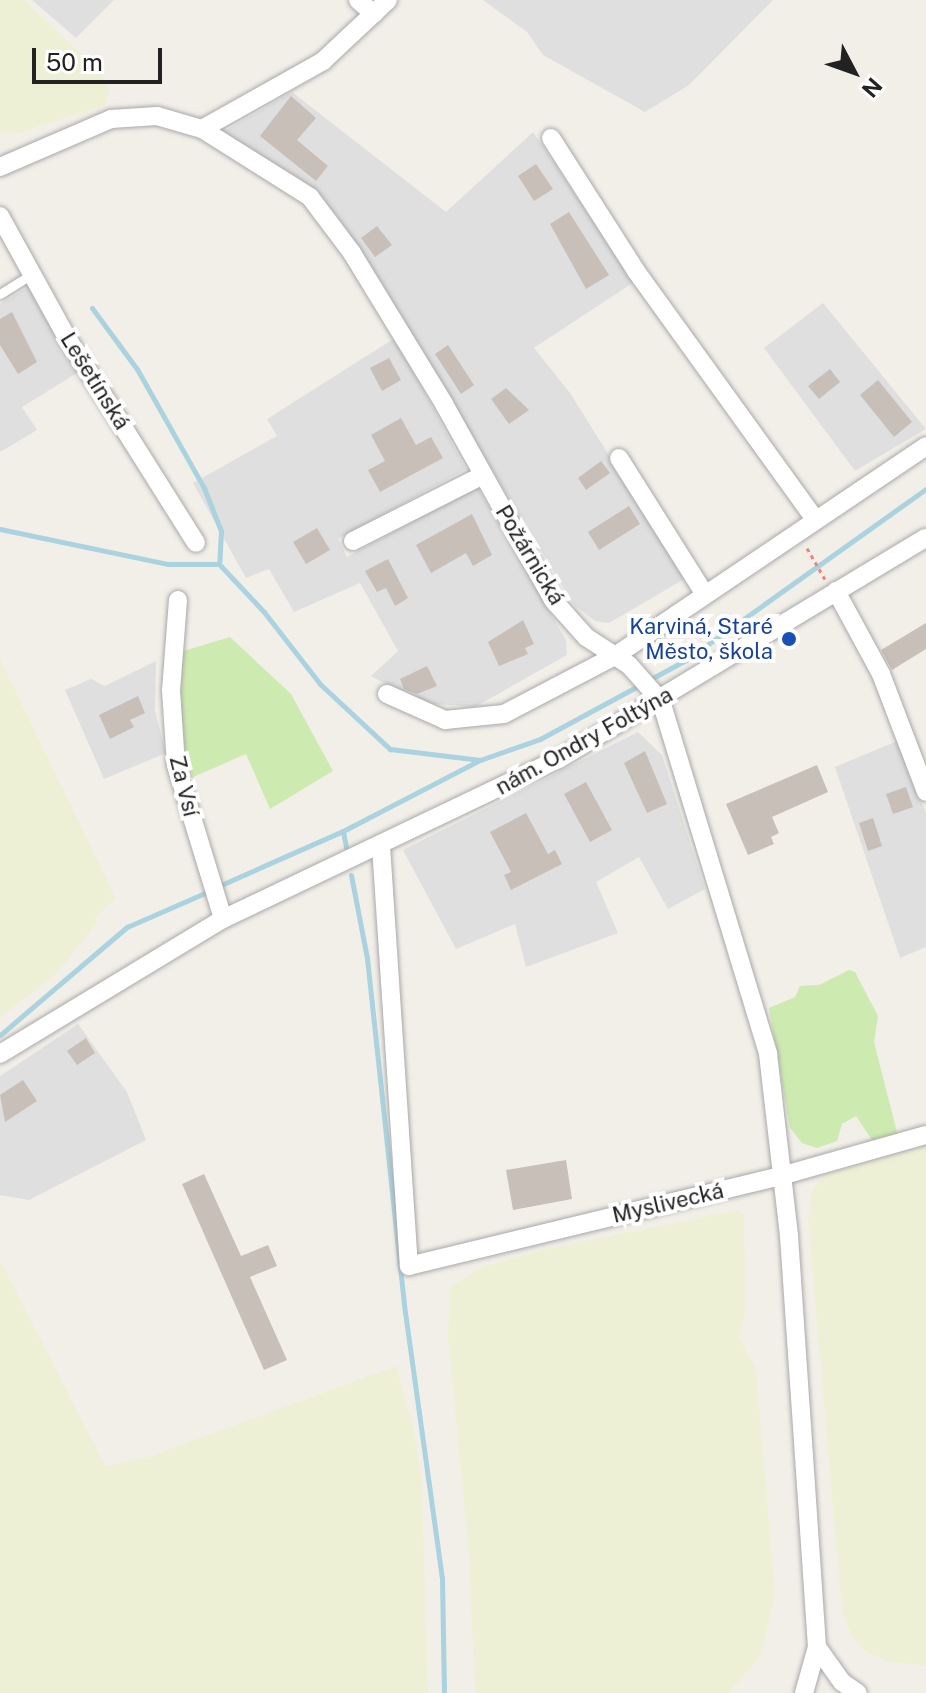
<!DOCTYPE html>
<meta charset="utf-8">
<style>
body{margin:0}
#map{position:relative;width:926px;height:1693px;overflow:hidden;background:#f2efe9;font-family:"Public Sans",sans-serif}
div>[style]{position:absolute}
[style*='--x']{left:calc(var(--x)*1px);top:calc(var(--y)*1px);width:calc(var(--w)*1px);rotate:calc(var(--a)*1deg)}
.residential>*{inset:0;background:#e0dfdf}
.farmland>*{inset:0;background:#eef0d5}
.grass>*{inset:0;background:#cdebb0}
.stream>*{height:5px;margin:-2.5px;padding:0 2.5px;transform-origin:2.5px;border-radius:2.5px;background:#aad3df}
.building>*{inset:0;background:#c7bfb8}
.path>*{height:3px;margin-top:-1.5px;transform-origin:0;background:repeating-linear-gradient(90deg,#fa8072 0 4px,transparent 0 8px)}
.roads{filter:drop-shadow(0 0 2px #a9a9a9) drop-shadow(0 0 2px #a9a9a9)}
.lane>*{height:9px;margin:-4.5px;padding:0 4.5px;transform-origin:4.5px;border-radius:4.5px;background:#fff}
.street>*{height:18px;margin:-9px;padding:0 9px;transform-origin:9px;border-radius:9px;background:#fff}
.dots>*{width:22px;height:22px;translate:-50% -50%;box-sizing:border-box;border:4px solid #fff;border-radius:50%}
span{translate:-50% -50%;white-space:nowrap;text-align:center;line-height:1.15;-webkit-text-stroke:8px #fff;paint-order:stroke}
.street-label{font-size:22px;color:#222}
.transit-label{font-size:22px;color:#164399}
.right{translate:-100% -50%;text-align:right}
.north{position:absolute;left:814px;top:32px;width:80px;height:80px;-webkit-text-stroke:6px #fff;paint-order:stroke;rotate:131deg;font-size:22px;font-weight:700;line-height:32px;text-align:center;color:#222}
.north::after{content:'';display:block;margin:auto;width:28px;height:36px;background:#222;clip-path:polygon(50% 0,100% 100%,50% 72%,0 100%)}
.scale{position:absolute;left:32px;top:48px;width:130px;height:36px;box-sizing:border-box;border:4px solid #222;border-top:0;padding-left:10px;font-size:24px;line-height:28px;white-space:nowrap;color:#222;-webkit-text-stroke:6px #fff;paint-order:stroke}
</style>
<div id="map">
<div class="residential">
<i style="clip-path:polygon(32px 0,114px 0,76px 38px)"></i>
<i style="clip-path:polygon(483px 0,773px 0,689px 85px,645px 112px,543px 55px,527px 32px)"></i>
<i style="clip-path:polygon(292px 92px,446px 212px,533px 132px,634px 282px,534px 348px,570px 393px,686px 578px,609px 623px,595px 621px,574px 605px,343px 224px,315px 190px,223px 132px)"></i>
<i style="clip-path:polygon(30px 286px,82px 370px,22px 407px,37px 430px,0 452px,0 304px)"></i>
<i style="clip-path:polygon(823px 303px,926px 429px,855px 471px,764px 348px)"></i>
<i style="clip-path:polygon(395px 338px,466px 469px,338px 539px,347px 557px,477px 487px,566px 640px,567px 655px,475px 707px,421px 703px,371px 676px,398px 651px,360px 583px,294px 612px,269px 569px,246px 578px,193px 483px,277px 436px,267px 419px)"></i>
<i style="clip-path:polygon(156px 661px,155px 711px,166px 753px,104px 779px,65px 690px,91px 679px,105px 686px)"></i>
<i style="clip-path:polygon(638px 732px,662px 755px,705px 889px,668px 909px,639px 857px,596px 882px,618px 933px,526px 967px,515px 924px,456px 949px,403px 850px)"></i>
<i style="clip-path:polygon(897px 741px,926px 813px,926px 947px,900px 958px,835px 767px)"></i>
<i style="clip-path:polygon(78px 1024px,127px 1092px,146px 1140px,29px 1200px,0 1195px,0 1076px)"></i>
</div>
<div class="farmland">
<i style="clip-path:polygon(0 0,24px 0,97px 70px,110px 88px,105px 105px,22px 132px,0 133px)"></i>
<i style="clip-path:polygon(0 659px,116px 899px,95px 918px,97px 923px,55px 975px,0 1017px)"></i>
<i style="clip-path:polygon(926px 1145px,926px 1665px,921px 1665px,887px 1661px,866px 1652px,853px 1638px,842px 1613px,808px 1218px,812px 1191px,825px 1175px)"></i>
<i style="clip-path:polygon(739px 1210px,744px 1215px,746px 1309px,739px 1338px,756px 1369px,775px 1595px,761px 1655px,728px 1693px,475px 1693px,468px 1545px,448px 1337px,450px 1286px,484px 1266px,546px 1249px)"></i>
<i style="clip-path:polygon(0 1260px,105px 1466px,148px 1457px,396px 1366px,413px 1425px,422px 1482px,428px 1693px,0 1693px)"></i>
</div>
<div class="grass">
<i style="clip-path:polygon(230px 637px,291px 694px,333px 771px,270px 809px,246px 754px,191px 778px,175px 696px,180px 652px)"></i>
<i style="clip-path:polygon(849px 970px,855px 972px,878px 1016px,874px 1042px,898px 1136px,872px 1140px,856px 1116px,842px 1124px,837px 1141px,817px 1148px,802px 1143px,790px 1128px,769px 1008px,795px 997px,800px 986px,819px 985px)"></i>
</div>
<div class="stream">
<i style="--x:92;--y:308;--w:76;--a:53.6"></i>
<i style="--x:137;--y:369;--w:137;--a:60.6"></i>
<i style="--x:204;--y:488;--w:46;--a:68.4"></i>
<i style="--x:221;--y:531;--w:33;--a:93"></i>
<i style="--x:0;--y:529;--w:172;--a:11.8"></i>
<i style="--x:168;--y:564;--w:51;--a:0"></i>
<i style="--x:219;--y:564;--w:66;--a:46.8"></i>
<i style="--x:264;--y:612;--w:91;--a:52.1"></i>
<i style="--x:320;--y:684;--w:96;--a:42.9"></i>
<i style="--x:390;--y:749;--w:91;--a:7"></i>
<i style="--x:480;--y:760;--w:64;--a:-19.3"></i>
<i style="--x:540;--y:739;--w:114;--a:-28.4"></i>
<i style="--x:649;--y:680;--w:42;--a:-28.4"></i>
<i style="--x:686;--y:660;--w:295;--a:-35.5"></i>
<i style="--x:346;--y:847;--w:16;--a:-101"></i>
<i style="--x:343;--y:831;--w:154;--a:-27.4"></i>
<i style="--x:351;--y:875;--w:85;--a:79.1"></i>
<i style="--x:367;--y:958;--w:356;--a:83.9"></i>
<i style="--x:405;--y:1312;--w:269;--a:82.1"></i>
<i style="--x:442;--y:1578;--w:115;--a:89"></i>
<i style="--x:221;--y:885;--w:133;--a:-23.9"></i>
<i style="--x:0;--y:1035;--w:167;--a:-40.4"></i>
<i style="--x:127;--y:927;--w:85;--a:-23.6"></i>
</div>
<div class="building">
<i style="clip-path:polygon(291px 96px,316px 118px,297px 140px,328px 166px,316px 181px,260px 136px)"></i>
<i style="clip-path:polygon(536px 164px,553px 189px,534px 201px,518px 176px)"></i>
<i style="clip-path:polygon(569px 212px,609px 275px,586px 289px,550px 224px)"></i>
<i style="clip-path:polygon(377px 226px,392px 245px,375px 257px,361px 238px)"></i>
<i style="clip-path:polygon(12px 312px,37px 362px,18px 374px,0 345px,0 319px)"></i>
<i style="clip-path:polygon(448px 345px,474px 385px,461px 394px,435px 354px)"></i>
<i style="clip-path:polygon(389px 358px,401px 380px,382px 391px,370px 368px)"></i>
<i style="clip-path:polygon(830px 369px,840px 382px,819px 399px,808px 386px)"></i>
<i style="clip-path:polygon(878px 380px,912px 422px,894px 437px,860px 395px)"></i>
<i style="clip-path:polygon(506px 388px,529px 410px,509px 424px,491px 399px)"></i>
<i style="clip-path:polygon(401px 418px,416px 445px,431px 437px,443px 458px,380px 492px,368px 470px,385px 461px,371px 435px)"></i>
<i style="clip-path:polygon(601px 461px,610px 473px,586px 490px,578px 478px)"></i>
<i style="clip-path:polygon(629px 506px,640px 524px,599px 550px,588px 532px)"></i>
<i style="clip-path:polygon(472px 514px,492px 555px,473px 566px,466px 553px,431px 573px,416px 545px)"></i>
<i style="clip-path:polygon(317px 528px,330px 550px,306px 564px,293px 542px)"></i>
<i style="clip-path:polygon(388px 559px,408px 598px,395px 606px,386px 588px,377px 592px,365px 571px)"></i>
<i style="clip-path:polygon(523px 620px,534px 644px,525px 648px,528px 654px,499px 666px,488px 642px)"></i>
<i style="clip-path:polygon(926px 623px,926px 649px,892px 670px,881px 650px)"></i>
<i style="clip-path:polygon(427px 666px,437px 686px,417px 694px,404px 689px,400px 679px)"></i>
<i style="clip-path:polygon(138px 696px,145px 713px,130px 720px,134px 727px,110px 739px,99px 715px)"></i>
<i style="clip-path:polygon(645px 751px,667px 804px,647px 813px,624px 763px)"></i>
<i style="clip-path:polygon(817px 765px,828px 792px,772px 817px,779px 833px,771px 837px,774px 844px,748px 855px,726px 804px)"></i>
<i style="clip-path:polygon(586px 782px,612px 830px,590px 842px,564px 794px)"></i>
<i style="clip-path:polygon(906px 787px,913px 807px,893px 814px,886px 794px)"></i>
<i style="clip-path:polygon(526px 813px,548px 854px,555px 850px,562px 864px,511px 890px,504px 875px,511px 872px,490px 832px)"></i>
<i style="clip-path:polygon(873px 818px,882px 846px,868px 851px,859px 823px)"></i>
<i style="clip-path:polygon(86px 1038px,95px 1053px,77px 1065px,67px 1051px)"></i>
<i style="clip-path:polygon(23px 1080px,37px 1101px,5px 1122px,0 1095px)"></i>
<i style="clip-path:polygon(566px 1160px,572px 1199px,513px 1210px,506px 1170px)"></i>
<i style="clip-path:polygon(204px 1174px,241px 1256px,268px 1245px,277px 1266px,250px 1277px,287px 1360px,264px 1370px,182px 1184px)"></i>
</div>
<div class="path">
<i style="--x:807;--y:548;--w:36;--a:60"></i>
</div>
<div class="roads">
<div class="lane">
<i style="--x:0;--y:294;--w:38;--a:-32"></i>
</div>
<div class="street">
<i style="--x:358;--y:0;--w:21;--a:41"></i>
<i style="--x:202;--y:129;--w:139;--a:-29.3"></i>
<i style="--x:323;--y:61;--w:89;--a:-43.2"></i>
<i style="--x:551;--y:138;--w:158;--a:57.4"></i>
<i style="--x:636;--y:271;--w:304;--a:54.2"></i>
<i style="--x:0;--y:167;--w:121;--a:-23.4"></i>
<i style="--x:111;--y:119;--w:46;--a:-3.7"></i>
<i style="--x:157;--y:116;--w:47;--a:16.1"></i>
<i style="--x:202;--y:129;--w:128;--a:32.2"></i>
<i style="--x:310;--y:197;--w:70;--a:53.1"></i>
<i style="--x:352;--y:253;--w:177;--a:58.6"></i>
<i style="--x:444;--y:404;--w:224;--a:60.9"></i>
<i style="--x:553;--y:600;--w:50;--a:48.3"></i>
<i style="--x:586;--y:637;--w:51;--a:33.1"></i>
<i style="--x:629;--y:665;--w:48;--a:48.4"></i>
<i style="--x:661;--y:701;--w:369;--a:73.1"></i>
<i style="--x:768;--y:1054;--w:183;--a:83.4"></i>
<i style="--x:789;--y:1236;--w:412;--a:86.1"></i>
<i style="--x:817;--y:1647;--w:43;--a:54.5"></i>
<i style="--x:842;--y:1682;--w:19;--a:35"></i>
<i style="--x:0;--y:216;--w:139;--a:61.2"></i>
<i style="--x:67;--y:338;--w:242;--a:57.8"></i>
<i style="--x:619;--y:458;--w:160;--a:57.8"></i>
<i style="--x:353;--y:541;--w:146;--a:-26.9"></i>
<i style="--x:836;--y:591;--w:94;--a:61.5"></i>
<i style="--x:881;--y:674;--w:126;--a:69.1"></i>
<i style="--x:178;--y:600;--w:90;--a:94.4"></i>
<i style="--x:171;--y:690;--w:75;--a:86.2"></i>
<i style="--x:176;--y:765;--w:161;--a:73"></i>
<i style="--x:387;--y:694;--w:64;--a:24.1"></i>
<i style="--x:445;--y:720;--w:59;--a:-5.8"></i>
<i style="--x:504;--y:714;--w:125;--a:-27.6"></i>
<i style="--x:615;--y:656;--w:375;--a:-34"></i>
<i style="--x:381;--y:846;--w:421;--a:86.2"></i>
<i style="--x:409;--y:1266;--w:383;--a:-13.6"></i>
<i style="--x:781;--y:1176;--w:151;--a:-15.8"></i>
<i style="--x:0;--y:1054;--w:261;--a:-31.2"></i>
<i style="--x:223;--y:919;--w:372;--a:-25.5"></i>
<i style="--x:559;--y:759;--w:428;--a:-31.1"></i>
<i style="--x:804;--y:1693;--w:48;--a:-74.2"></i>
</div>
</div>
<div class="dots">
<i style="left:789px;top:639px;background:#1a4fb4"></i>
</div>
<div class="street-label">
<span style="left:95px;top:381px;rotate:58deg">Lešetínská</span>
<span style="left:530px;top:555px;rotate:59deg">Požárnická</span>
<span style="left:584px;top:741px;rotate:-29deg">nám. Ondry Foltýna</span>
<span style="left:184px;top:786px;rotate:76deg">Za Vsí</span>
<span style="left:668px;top:1203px;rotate:-13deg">Myslivecká</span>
</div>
<div class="transit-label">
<span class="right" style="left:773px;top:639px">Karviná, Staré<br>Město, škola</span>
</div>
<div class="north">N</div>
<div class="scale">50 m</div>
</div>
